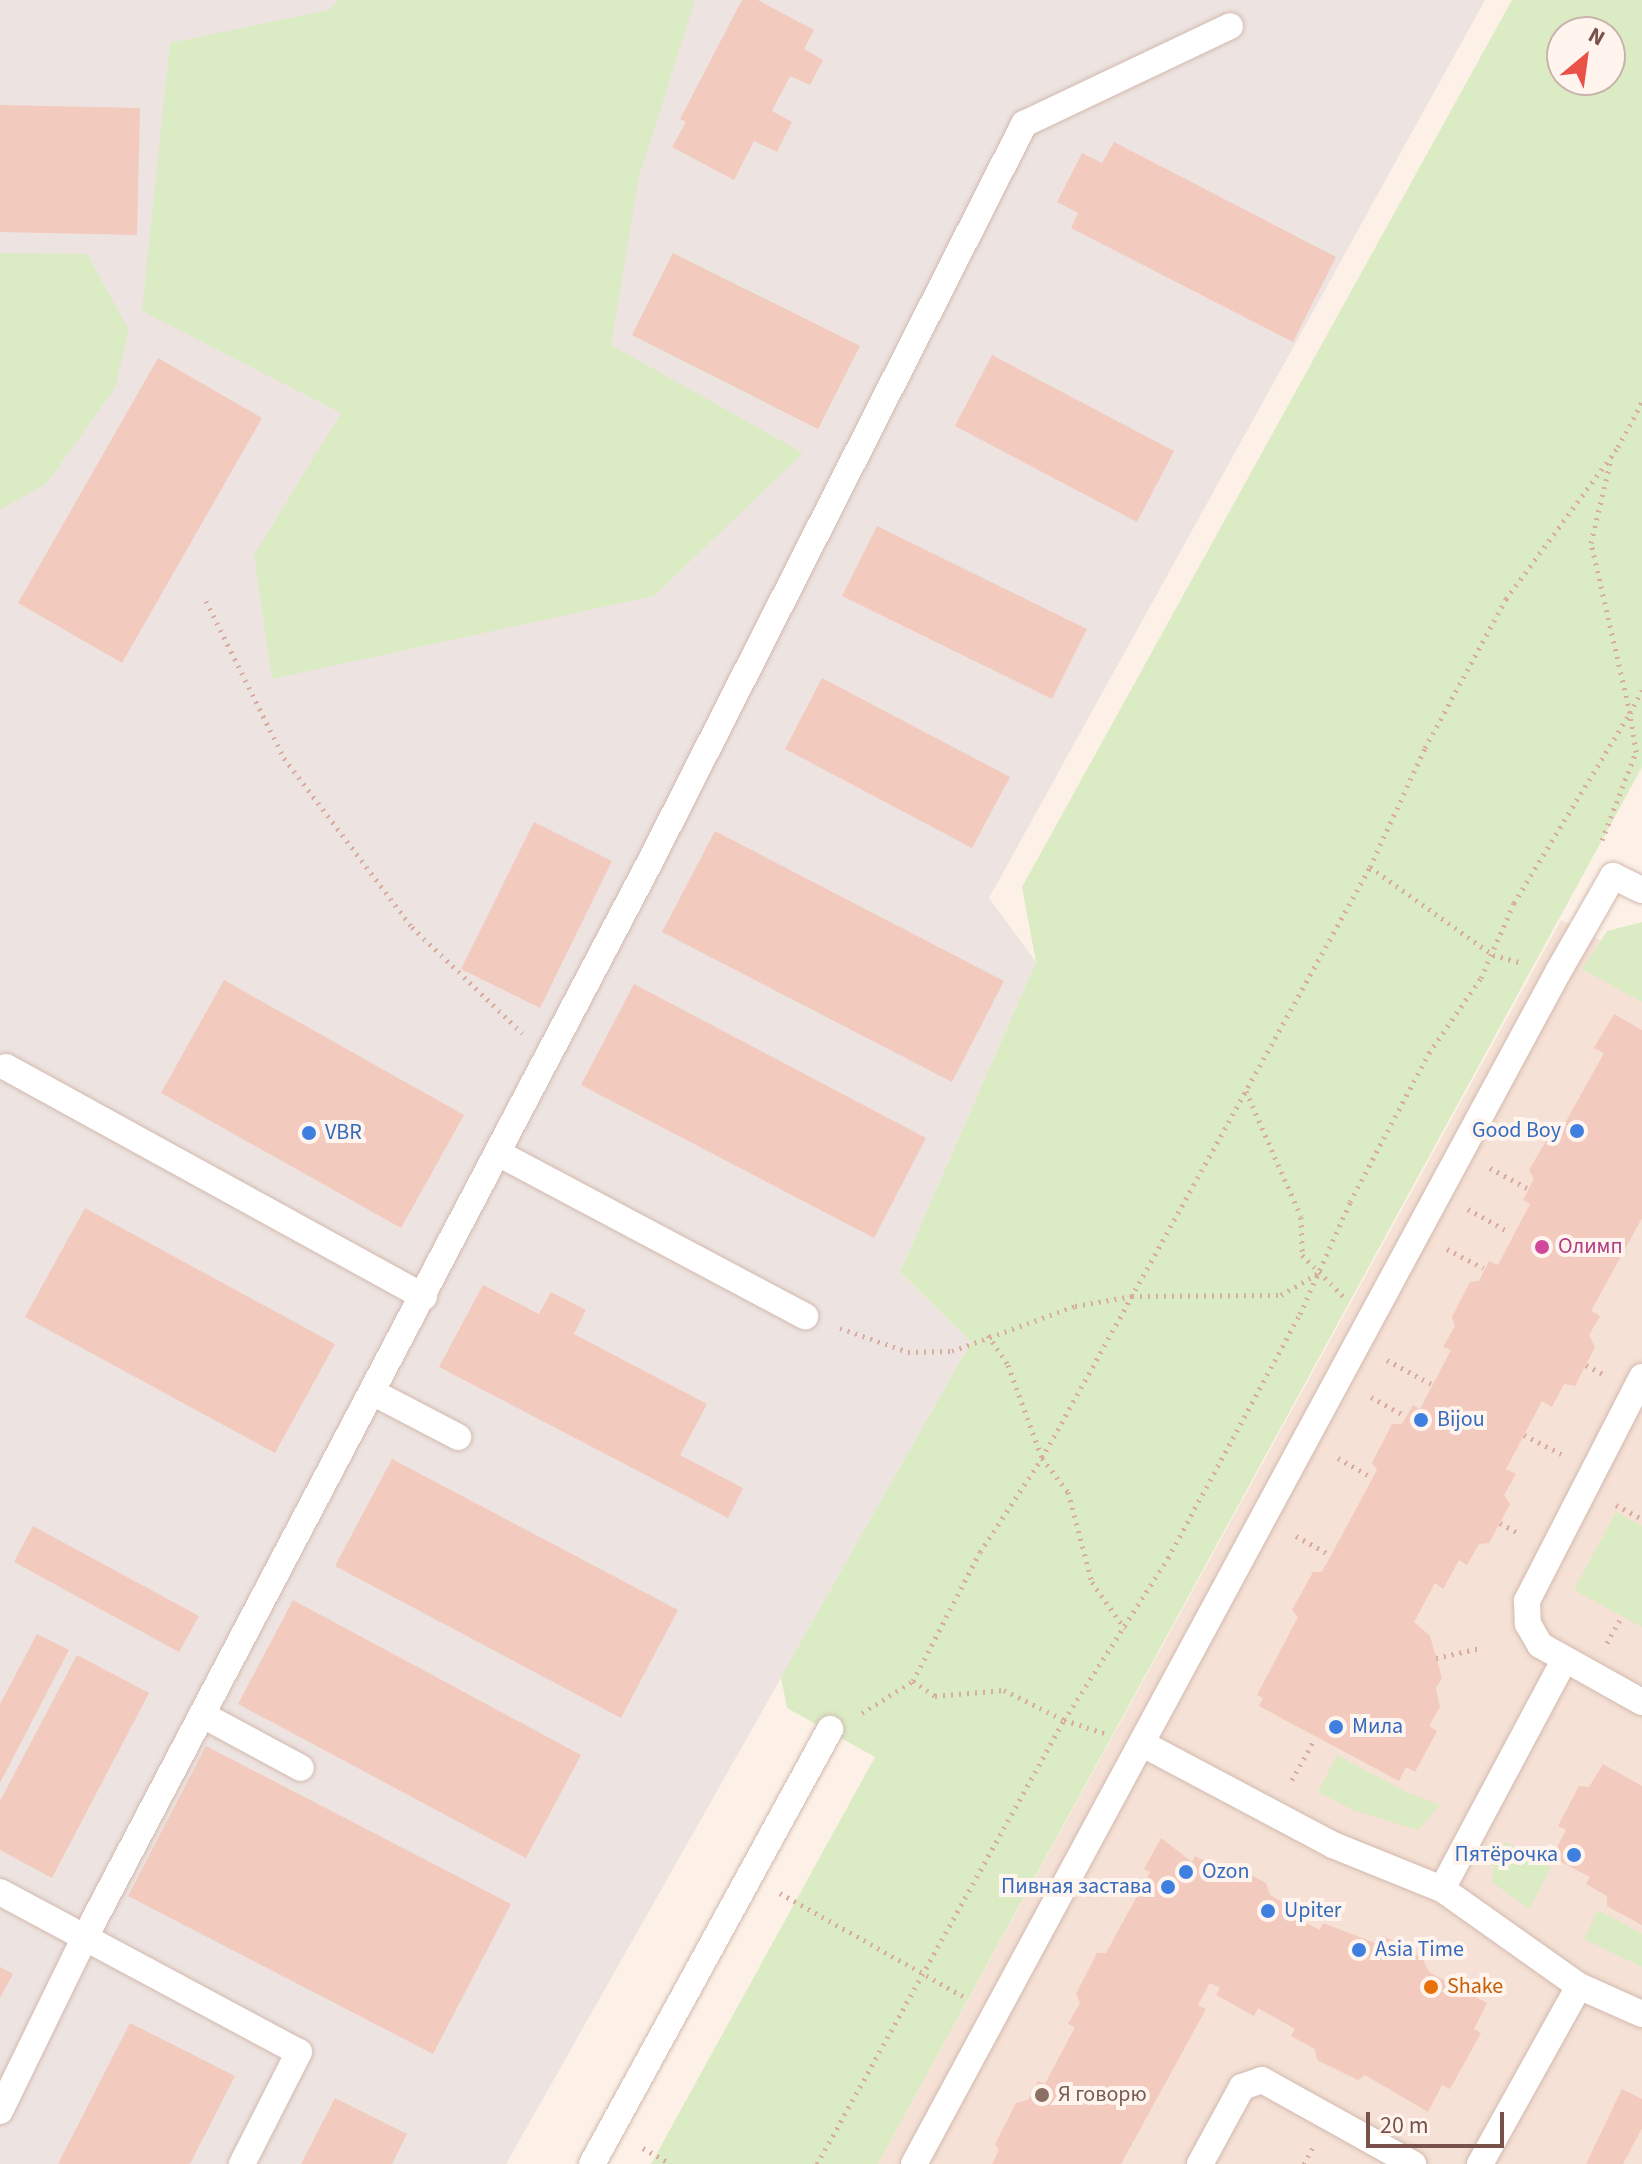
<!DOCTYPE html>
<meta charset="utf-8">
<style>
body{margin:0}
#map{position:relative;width:1642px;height:2164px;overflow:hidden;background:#fdf1e7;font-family:"Source Sans 3",sans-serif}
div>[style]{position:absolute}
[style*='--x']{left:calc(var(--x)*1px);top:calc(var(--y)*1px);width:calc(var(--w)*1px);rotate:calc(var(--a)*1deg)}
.residential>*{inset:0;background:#f5e1d5}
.industrial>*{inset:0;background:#ede4e1}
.green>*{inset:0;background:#dbebc4}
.building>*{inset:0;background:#f3cabe}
.path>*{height:5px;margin-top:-2.5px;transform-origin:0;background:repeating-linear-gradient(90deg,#d9aca0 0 2px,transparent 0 8px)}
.roads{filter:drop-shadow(0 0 2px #d2b9af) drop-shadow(0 0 2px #d2b9af)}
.service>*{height:26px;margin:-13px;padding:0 13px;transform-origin:13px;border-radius:13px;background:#fff}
.dots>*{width:22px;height:22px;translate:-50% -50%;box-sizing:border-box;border:4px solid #fff5ee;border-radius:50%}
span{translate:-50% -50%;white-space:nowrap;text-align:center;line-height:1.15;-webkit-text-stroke:8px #fff5ee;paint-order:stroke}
.shop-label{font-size:22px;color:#366cbe}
.right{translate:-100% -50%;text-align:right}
.left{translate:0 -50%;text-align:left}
.hotel-label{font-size:22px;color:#b23c85}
.food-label{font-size:22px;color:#c56008}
.education-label{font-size:22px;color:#785e54}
.north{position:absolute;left:1546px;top:16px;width:80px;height:80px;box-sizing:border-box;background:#fff5ee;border:2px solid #c9b4ac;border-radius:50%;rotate:29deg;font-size:22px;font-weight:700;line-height:32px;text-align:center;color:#78524a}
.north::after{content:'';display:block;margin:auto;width:28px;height:36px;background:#ea5149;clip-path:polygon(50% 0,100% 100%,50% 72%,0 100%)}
.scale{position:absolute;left:1366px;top:2112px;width:138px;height:36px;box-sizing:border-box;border:4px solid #78524a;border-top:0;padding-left:10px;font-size:24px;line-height:28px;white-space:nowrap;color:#78524a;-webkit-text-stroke:6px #fff5ee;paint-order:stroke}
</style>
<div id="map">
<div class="residential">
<i style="clip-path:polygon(1561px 920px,1642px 962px,1642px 2164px,878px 2164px)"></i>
</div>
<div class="industrial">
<i style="clip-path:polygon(0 0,1485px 0,989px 898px,1036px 962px,900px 1272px,971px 1342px,506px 2164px,0 2164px)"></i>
</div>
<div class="green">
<i style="clip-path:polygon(339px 0,695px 0,638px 180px,611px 345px,803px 453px,654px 596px,272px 679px,254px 555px,341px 413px,142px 311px,170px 43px,329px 10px)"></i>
<i style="clip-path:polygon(evenodd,1512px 0,1642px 0,1642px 767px,878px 2164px,651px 2164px,875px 1757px,787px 1708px,781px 1677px,971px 1342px,900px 1272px,1036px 962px,1022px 887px,1512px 0,1562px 32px,1610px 32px,1610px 80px,1562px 80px,1562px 32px)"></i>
<i style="clip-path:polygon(0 253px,87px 254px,129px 330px,115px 388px,47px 483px,0 510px)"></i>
<i style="clip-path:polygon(1642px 922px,1642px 1002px,1582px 969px,1607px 931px)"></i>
<i style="clip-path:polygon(1616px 1512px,1642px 1526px,1642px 1627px,1574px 1590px)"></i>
<i style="clip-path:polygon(1337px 1755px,1404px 1791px,1440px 1805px,1418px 1830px,1353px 1810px,1318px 1792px)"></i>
<i style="clip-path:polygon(1505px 1842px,1551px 1867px,1529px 1909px,1492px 1882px,1493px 1865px)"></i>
<i style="clip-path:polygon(1598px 1910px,1642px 1934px,1642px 1967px,1584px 1939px)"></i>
</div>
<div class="building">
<i style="clip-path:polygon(742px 0,758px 0,814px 30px,804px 49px,823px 60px,810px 85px,790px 76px,772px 111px,792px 122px,777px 152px,754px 141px,734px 180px,672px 147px,686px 122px,680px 119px)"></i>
<i style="clip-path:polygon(0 105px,140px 108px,137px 235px,0 232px)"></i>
<i style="clip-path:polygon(1114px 142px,1336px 257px,1293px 342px,1071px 228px,1078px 213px,1057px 202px,1082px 153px,1102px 163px)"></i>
<i style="clip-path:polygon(673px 253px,860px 346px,818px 429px,632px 335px)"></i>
<i style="clip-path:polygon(992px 355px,1174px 451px,1137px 522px,955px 426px)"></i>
<i style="clip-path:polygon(158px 358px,262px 418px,122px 663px,18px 603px)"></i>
<i style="clip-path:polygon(877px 526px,1087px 629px,1052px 699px,842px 596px)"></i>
<i style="clip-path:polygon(822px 678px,1010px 777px,972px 848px,785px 749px)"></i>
<i style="clip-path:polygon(534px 822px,612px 861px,540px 1008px,461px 969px)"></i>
<i style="clip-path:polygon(715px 831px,1004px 981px,952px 1082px,662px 932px)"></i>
<i style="clip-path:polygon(224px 980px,464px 1115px,401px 1228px,161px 1093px)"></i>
<i style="clip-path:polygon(634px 984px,926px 1138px,874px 1238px,581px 1085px)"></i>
<i style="clip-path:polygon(1614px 1014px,1642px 1030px,1642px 1218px,1591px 1311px,1600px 1316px,1589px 1335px,1595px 1347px,1575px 1386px,1564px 1384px,1552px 1407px,1542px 1401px,1506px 1469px,1516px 1474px,1504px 1495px,1510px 1504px,1489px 1543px,1479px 1544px,1467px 1565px,1459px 1560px,1443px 1589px,1435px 1583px,1414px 1622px,1430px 1636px,1442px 1678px,1436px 1688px,1440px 1707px,1429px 1726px,1437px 1731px,1415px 1772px,1406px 1767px,1399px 1781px,1259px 1706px,1263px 1698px,1257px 1695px,1298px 1617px,1292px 1610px,1313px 1572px,1322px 1572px,1377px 1470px,1372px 1463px,1392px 1424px,1402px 1424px,1413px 1405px,1420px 1409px,1451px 1350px,1443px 1347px,1455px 1326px,1452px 1317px,1470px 1282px,1479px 1281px,1489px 1261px,1498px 1265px,1530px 1204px,1523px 1200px,1534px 1179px,1529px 1170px,1549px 1136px,1559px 1134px,1604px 1053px,1594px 1048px)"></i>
<i style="clip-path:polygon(85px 1208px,335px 1344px,275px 1453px,25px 1317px)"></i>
<i style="clip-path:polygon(483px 1285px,539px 1314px,551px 1292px,586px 1310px,574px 1334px,707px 1404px,680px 1455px,743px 1488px,728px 1518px,439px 1367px)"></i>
<i style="clip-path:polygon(392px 1459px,678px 1610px,621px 1718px,335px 1566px)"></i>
<i style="clip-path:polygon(33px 1526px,199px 1616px,179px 1652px,14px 1562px)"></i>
<i style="clip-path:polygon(293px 1600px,581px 1755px,526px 1858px,238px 1704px)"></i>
<i style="clip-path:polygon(37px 1634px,69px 1650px,0 1783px,0 1704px)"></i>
<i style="clip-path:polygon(77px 1655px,149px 1693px,52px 1878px,0 1850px,0 1801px)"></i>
<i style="clip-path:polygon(206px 1746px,511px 1904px,433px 2054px,128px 1896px)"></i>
<i style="clip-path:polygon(1603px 1764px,1642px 1786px,1642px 1925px,1607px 1906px,1607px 1896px,1586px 1884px,1590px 1877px,1552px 1857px,1566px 1830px,1558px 1826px,1579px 1786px,1589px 1787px)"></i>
<i style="clip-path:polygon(1161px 1838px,1192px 1862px,1195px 1856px,1219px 1868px,1226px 1862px,1266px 1883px,1270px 1895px,1292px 1907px,1288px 1914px,1320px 1930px,1323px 1923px,1375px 1943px,1384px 1936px,1422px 1958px,1429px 1972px,1487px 2003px,1474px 2029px,1481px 2033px,1450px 2089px,1442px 2085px,1428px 2112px,1365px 2075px,1358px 2080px,1317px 2060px,1315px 2049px,1291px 2036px,1295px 2029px,1258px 2008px,1254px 2016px,1216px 1995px,1220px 1988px,1210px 1983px,1198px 2005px,1206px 2009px,1121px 2164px,992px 2164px,999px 2150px,995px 2144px,1016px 2103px,1028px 2100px,1038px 2081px,1045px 2084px,1075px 2027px,1068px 2024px,1080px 2003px,1076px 1994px,1097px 1953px,1106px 1953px,1150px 1872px,1144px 1869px)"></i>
<i style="clip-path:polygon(0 1967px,13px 1974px,0 1998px)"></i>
<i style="clip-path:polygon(130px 2023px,235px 2076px,190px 2164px,58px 2164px)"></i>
<i style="clip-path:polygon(1622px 2089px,1642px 2099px,1642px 2128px,1623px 2164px,1586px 2164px)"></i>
<i style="clip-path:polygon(335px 2098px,407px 2134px,392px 2164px,301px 2164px)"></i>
</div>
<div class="path">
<i style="--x:206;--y:601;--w:175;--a:63.6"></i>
<i style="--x:284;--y:758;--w:212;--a:52.9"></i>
<i style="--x:412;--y:927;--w:153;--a:43.9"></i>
<i style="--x:1602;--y:840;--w:94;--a:-68.9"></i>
<i style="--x:1636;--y:752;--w:39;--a:-99"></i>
<i style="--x:1630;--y:713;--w:26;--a:-62"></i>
<i style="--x:1370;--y:867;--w:151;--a:35.6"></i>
<i style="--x:1493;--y:955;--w:31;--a:15"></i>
<i style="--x:1246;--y:1091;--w:137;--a:66.4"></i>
<i style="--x:1301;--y:1217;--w:38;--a:88"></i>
<i style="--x:1302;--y:1255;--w:58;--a:45"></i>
<i style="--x:1490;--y:1168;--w:42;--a:28.4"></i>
<i style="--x:1468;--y:1209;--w:47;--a:29.3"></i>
<i style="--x:1447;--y:1249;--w:41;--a:27.8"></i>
<i style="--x:840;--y:1328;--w:72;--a:19.4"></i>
<i style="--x:908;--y:1352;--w:44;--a:-1.3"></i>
<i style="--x:952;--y:1351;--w:131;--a:-20.1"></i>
<i style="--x:1075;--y:1306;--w:58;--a:-10"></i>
<i style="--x:1132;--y:1296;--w:149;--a:-0.4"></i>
<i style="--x:1281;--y:1295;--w:43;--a:-30.7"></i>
<i style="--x:988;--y:1335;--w:36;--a:56"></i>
<i style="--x:1008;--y:1365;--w:99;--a:69.9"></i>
<i style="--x:1042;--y:1458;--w:43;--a:52.6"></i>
<i style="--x:1068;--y:1492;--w:93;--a:75.1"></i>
<i style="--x:1092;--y:1582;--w:57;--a:54.9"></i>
<i style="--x:1387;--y:1360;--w:52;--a:28.5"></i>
<i style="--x:1586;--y:1365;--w:19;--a:28"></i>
<i style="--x:1371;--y:1397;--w:37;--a:29"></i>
<i style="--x:1524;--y:1435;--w:44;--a:27.1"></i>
<i style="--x:1338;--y:1458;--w:34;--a:30"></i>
<i style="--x:1616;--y:1505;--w:30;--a:28"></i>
<i style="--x:1500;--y:1523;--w:23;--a:29"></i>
<i style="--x:1296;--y:1536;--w:35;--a:29"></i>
<i style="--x:1607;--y:1643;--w:31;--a:-61"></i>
<i style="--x:1436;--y:1658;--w:45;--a:-12.8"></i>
<i style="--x:913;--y:1681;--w:27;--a:34"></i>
<i style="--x:935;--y:1696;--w:69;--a:-5"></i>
<i style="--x:1004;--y:1690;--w:67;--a:26.6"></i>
<i style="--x:1064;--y:1720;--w:45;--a:18"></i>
<i style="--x:862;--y:1713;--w:60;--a:-32.1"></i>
<i style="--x:913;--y:1681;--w:145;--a:-62.6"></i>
<i style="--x:980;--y:1552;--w:113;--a:-56.6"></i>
<i style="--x:1042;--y:1458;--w:676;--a:-60.97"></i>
<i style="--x:1370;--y:867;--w:131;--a:-65.2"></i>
<i style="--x:1425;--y:748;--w:170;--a:-61.5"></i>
<i style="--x:1506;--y:599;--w:189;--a:-53.6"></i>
<i style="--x:1618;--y:447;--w:51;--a:-61.9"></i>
<i style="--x:1292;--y:1780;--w:43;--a:-61.1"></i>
<i style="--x:780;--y:1893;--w:210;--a:29.4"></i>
<i style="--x:643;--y:2148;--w:32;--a:30"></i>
<i style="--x:817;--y:2164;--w:508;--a:-60.91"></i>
<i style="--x:1064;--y:1720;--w:193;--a:-57.3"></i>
<i style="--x:1168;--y:1558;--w:277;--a:-61.6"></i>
<i style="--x:1300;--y:1314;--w:123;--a:-65.9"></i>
<i style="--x:1350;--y:1202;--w:169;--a:-62.1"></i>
<i style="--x:1429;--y:1053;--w:91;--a:-55.3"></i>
<i style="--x:1481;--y:978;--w:82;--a:-66.3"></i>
<i style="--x:1514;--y:903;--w:223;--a:-58.6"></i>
<i style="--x:1630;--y:713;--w:174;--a:-102.9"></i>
<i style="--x:1591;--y:543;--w:90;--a:-76.6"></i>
<i style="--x:1304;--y:2164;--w:19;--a:-62"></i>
</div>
<div class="roads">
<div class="service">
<i style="--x:6;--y:1067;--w:477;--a:28.8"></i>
<i style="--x:498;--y:1153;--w:348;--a:28"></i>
<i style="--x:1642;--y:1377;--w:252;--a:117.2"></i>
<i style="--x:1527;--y:1601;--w:23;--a:88"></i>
<i style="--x:1528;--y:1624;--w:24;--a:60"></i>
<i style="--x:1540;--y:1645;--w:117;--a:29.2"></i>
<i style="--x:374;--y:1393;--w:95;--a:27.6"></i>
<i style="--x:203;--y:1715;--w:111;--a:28.4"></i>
<i style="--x:1143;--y:1744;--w:215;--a:28"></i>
<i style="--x:1333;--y:1845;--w:118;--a:22"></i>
<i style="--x:1442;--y:1889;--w:168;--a:35.3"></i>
<i style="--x:1579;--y:1986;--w:69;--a:24"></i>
<i style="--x:1442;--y:1889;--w:257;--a:-61.9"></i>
<i style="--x:0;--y:1892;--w:339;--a:28.2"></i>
<i style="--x:299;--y:2052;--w:126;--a:117"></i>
<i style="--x:0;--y:2111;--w:191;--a:-64"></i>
<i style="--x:84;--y:1939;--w:1221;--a:-62.28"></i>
<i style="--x:652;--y:858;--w:823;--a:-63.12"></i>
<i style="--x:1024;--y:124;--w:228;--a:-25.4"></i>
<i style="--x:592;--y:2164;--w:496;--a:-61.3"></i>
<i style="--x:914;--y:2164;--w:1355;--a:-61.62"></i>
<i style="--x:1558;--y:972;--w:111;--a:-60.2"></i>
<i style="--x:1613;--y:876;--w:32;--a:26"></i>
<i style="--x:1200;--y:2164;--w:88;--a:-61.4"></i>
<i style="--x:1242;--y:2087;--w:21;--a:-19"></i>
<i style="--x:1262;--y:2080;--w:173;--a:29.1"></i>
<i style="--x:1480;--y:2164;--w:204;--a:-60.9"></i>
</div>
</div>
<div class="dots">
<i style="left:1577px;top:1131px;background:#3f7fe0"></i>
<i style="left:309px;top:1133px;background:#3f7fe0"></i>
<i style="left:1542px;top:1247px;background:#d1479c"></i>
<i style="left:1421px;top:1420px;background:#3f7fe0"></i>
<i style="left:1336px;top:1727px;background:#3f7fe0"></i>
<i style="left:1574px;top:1855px;background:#3f7fe0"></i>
<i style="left:1186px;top:1872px;background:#3f7fe0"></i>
<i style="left:1168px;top:1887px;background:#3f7fe0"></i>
<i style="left:1268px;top:1911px;background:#3f7fe0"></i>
<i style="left:1359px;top:1950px;background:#3f7fe0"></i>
<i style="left:1431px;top:1987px;background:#e8710a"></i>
<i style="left:1042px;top:2095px;background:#8d6e63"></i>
</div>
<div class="shop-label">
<span class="right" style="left:1561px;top:1131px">Good Boy</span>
<span class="left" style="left:325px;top:1133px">VBR</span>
<span class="left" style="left:1437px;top:1420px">Bijou</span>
<span class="left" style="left:1352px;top:1727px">Мила</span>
<span class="right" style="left:1558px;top:1855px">Пятёрочка</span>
<span class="left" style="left:1202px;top:1872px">Ozon</span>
<span class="right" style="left:1152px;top:1887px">Пивная застава</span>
<span class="left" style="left:1284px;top:1911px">Upiter</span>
<span class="left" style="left:1375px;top:1950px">Asia Time</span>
</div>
<div class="hotel-label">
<span class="left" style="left:1558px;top:1247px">Олимп</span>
</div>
<div class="food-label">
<span class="left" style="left:1447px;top:1987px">Shake</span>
</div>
<div class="education-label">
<span class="left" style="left:1058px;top:2095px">Я говорю</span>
</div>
<div class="north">N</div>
<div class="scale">20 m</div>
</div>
